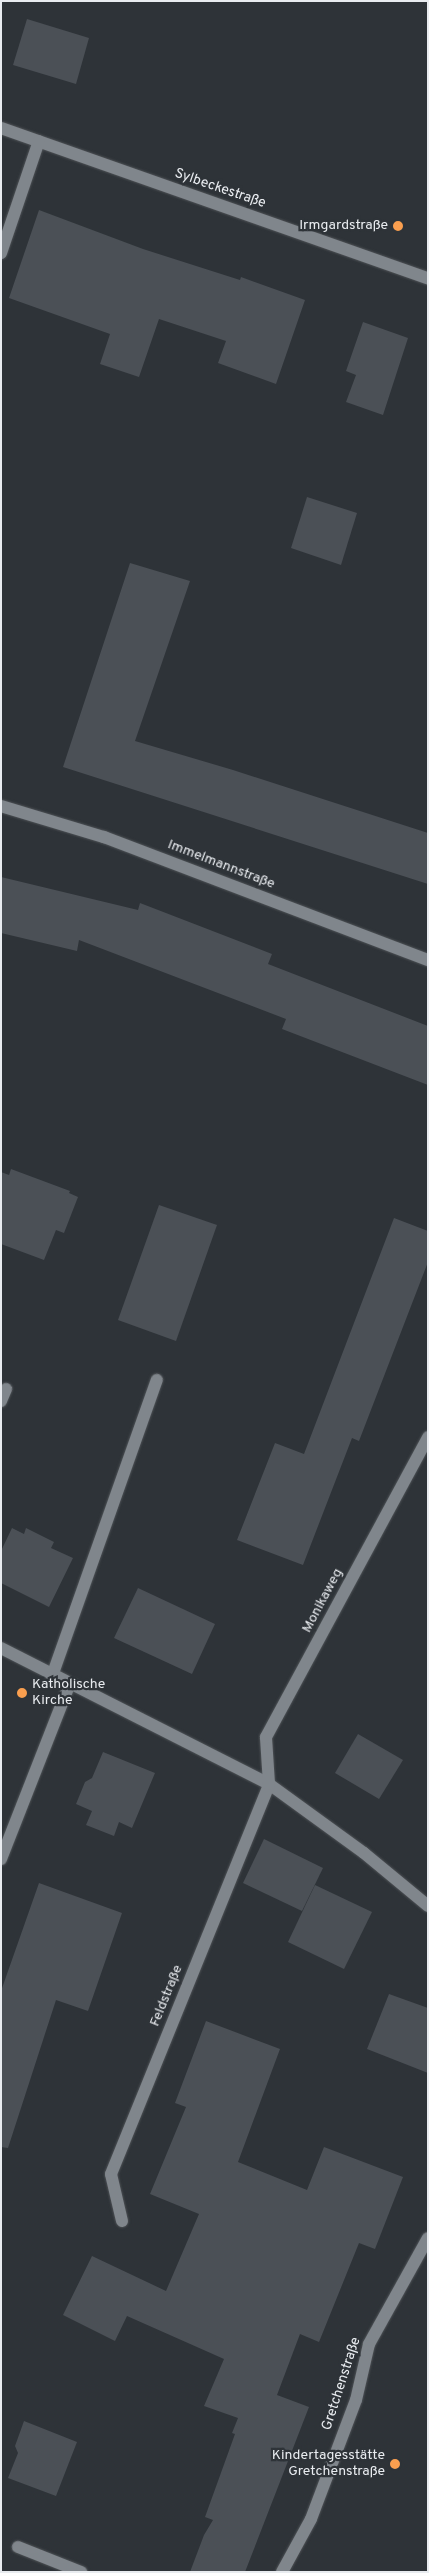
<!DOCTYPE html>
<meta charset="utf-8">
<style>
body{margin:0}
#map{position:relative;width:429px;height:2573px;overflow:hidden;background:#2e3338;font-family:Overpass,sans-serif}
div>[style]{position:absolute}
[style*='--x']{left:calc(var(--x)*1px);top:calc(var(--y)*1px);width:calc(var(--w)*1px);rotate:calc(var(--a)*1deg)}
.building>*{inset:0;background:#4b5056}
.roads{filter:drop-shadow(0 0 1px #4d5155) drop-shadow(0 0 1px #4d5155)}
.minor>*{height:12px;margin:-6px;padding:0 6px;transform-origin:6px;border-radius:6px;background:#80868c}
.dots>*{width:14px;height:14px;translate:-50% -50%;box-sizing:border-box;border:2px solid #2e3338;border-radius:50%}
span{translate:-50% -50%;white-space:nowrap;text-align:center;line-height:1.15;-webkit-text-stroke:4.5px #2e3338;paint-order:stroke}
.street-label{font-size:14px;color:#e9ecf0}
.poi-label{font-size:14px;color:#e9ecf0}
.right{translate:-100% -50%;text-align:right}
.left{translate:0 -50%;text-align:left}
.frame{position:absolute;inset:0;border:2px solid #e9ecf0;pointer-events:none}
</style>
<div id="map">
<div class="building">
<i style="clip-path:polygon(27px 19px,89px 38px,76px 84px,13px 65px)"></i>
<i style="clip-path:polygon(39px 210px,143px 249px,240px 280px,241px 277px,305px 300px,276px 384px,218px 363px,226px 341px,159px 319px,139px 377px,100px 364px,110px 334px,9px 298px)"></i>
<i style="clip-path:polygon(363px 322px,408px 338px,383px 415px,346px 402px,356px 375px,346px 371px)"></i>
<i style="clip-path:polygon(307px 497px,357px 513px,341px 565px,291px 548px)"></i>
<i style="clip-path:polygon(130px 563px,190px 581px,135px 741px,233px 770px,428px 833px,428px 884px,63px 767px)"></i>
<i style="clip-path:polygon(1px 877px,138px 910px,140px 903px,272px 954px,268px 964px,428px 1026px,428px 1085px,282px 1029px,286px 1019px,79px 940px,77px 951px,1px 933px)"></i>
<i style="clip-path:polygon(11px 1169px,70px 1191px,69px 1193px,78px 1197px,64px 1233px,56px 1230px,44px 1260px,1px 1244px,1px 1172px,9px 1175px)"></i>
<i style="clip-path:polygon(159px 1205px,217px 1225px,176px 1341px,118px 1320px)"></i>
<i style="clip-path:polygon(394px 1218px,428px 1231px,428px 1262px,359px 1441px,352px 1438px,303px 1565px,237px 1540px,275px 1443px,304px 1454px)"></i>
<i style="clip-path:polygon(12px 1528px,24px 1534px,26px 1528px,54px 1542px,51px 1548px,73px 1558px,49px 1607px,1px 1583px,1px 1551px)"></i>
<i style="clip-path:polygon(138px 1588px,215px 1624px,192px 1674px,114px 1638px)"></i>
<i style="clip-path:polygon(358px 1734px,403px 1760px,379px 1799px,335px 1773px)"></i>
<i style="clip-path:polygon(103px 1752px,155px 1773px,132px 1828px,119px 1822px,114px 1836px,86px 1825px,92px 1811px,76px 1804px,85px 1782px,92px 1778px)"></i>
<i style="clip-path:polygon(264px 1839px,323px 1868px,302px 1911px,243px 1883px)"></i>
<i style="clip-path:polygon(39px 1883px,122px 1913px,88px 2011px,56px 2000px,8px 2148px,1px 2147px,1px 1991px)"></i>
<i style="clip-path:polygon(315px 1885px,372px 1912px,344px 1969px,288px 1942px)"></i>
<i style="clip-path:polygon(389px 1994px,428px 2008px,428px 2073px,367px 2049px)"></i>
<i style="clip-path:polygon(206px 2021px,280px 2049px,238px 2162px,307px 2190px,324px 2147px,403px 2177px,375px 2249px,359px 2243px,319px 2342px,300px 2334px,277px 2395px,309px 2407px,245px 2572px,190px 2572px,204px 2535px,213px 2520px,205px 2517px,235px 2434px,232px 2433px,238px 2418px,204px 2406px,224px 2359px,127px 2316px,115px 2341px,63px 2315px,92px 2256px,166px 2291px,199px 2214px,150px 2194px,186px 2107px,175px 2103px)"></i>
<i style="clip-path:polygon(24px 2421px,77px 2442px,56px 2496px,8px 2478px,18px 2453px,15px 2446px)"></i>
</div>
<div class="roads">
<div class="minor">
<i style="--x:1;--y:128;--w:453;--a:19.4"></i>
<i style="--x:1;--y:253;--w:118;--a:-71.3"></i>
<i style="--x:1;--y:806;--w:108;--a:16.8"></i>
<i style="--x:104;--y:837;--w:347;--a:20.8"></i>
<i style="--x:1;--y:1401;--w:13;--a:-67"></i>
<i style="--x:1;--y:1648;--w:301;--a:26.9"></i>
<i style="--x:269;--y:1784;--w:117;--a:36"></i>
<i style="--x:364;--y:1853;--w:83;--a:39.6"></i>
<i style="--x:52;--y:1676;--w:314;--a:-70.5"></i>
<i style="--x:1;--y:1859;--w:189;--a:-68.6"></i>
<i style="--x:122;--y:2221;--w:48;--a:-103.2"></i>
<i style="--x:111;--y:2174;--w:421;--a:-67.9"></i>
<i style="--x:269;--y:1784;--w:47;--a:-93.7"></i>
<i style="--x:266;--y:1737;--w:341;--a:-61.6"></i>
<i style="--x:18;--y:2547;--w:68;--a:21.6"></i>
<i style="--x:282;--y:2572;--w:60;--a:-61.3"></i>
<i style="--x:311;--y:2519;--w:127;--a:-69.3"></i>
<i style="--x:356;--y:2400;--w:57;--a:-76.9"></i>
<i style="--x:369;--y:2344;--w:121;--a:-60.9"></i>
</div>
</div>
<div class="dots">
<i style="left:398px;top:226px;background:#fa9f4f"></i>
<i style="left:22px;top:1693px;background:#fa9f4f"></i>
<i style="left:395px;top:2464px;background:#fa9f4f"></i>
</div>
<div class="street-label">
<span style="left:220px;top:189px;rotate:19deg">Sylbeckestraße</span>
<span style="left:221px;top:865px;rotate:21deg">Immelmannstraße</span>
<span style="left:323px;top:1601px;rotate:-62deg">Monikaweg</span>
<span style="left:167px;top:1996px;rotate:-68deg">Feldstraße</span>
<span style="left:342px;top:2384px;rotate:-72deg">Gretchenstraße</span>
</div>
<div class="poi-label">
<span class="right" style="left:388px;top:226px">Irmgardstraße</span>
<span class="left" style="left:32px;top:1693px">Katholische<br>Kirche</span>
<span class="right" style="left:385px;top:2464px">Kindertagesstätte<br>Gretchenstraße</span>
</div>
<div class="frame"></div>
</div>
